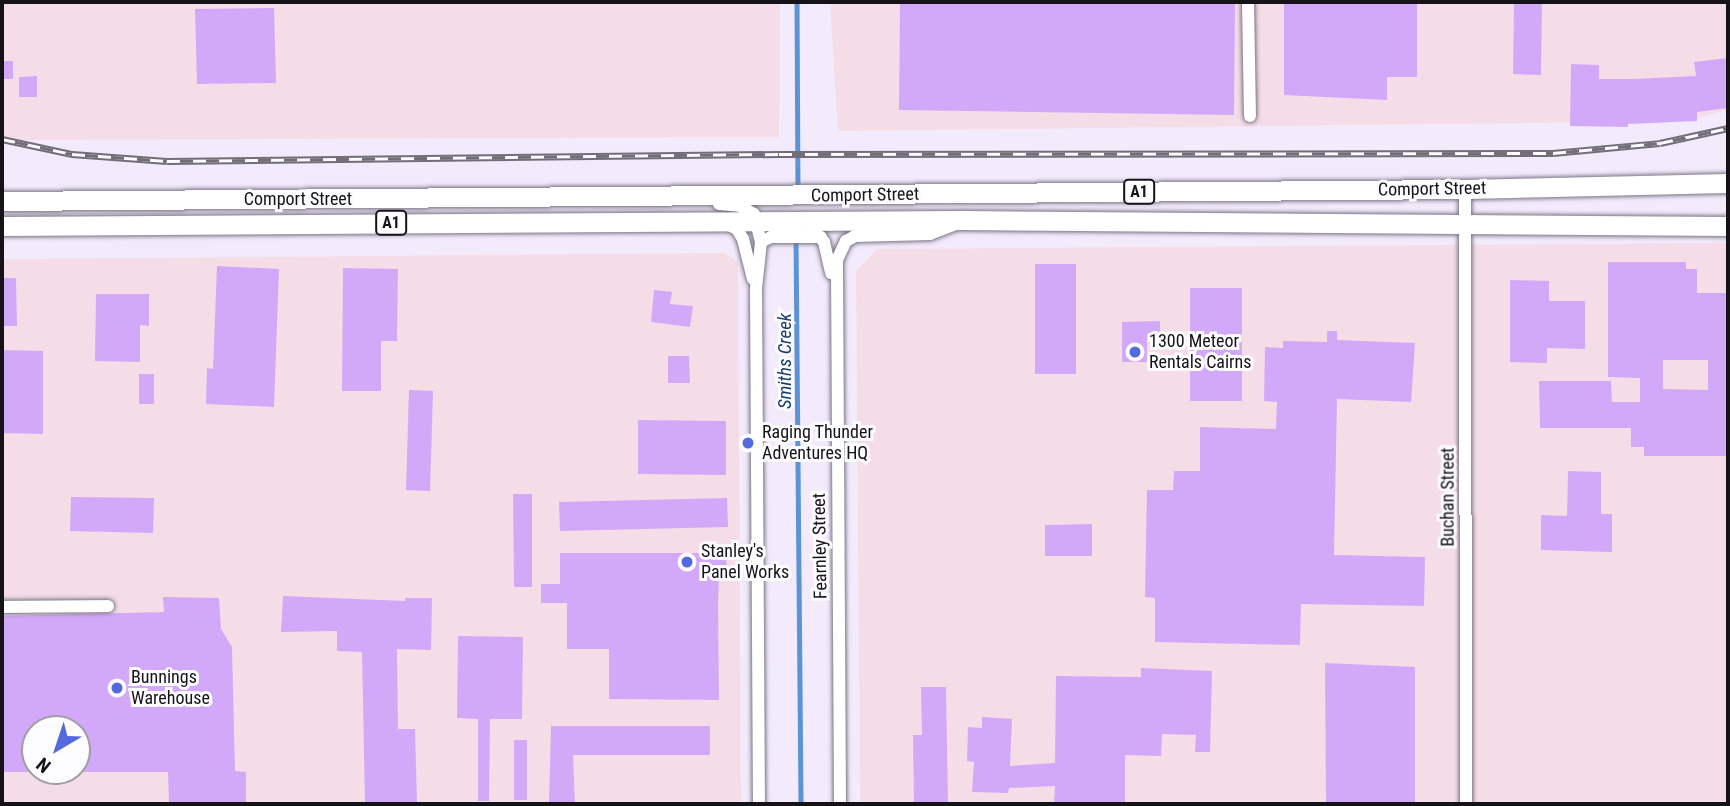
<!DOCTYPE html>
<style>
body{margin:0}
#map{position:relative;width:1730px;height:806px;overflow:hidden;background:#f3ebfc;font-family:"Roboto Condensed",sans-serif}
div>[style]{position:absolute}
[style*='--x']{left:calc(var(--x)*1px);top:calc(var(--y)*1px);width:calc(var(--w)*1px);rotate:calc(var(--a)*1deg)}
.industrial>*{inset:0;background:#f5dde8}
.stream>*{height:4.5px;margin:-2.25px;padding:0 2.25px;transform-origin:2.25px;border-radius:2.25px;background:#5a94d7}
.building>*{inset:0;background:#d2a9f9}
.path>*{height:2.5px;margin-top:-1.25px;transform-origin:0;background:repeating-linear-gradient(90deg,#958f9b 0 3.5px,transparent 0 8.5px)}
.roads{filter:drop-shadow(0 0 2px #7c7584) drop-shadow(0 0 2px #7c7584)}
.minor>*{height:12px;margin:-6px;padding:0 6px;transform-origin:6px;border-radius:6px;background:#fff}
.highway>*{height:19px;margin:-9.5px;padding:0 9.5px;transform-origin:9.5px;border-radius:9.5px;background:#fff}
.rail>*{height:7px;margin-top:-3.5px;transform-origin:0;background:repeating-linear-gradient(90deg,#fcfbfe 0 13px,#726d78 0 26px);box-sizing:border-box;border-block:2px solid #726d78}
.dots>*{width:19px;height:19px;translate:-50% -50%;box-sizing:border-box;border:4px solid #fcfbfe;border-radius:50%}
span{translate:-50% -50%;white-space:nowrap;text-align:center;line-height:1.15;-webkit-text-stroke:6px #fcfbfe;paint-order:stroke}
.shield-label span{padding:2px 5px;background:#fcfbfe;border:2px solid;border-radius:5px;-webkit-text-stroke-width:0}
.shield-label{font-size:16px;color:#151218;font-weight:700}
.street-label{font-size:18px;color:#151218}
.poi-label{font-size:18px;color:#151218}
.left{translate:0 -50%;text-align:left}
.water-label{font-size:19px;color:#153e6a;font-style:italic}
.frame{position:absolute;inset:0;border:4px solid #151218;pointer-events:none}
.north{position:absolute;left:21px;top:715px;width:70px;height:70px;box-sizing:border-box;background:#fcfbfe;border:2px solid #a09ea2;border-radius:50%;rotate:219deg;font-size:19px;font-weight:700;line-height:28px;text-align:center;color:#151218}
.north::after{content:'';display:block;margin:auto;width:24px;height:32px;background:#5569df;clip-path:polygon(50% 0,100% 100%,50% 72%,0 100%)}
</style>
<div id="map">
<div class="industrial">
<i style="clip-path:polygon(2px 2px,780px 2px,779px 137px,2px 140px)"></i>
<i style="clip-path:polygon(830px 2px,1728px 2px,1728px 110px,1685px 121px,838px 131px)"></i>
<i style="clip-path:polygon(1728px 243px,1728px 804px,860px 804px,856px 271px,877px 249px)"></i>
<i style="clip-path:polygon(evenodd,725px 253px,738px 262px,741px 804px,2px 804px,2px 259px,725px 253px,35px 729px,77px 729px,77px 771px,35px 771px,35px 729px)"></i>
</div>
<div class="stream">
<i style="--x:797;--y:2;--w:189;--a:89.7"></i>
<i style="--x:796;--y:238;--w:566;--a:89.49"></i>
</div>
<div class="building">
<i style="clip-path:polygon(900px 2px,1235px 2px,1234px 115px,899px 110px)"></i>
<i style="clip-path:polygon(1284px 2px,1417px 2px,1417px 77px,1387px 77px,1387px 100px,1284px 95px)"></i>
<i style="clip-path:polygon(1514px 2px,1542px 2px,1541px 75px,1513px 74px)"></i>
<i style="clip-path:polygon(274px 8px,276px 83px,197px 84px,195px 9px)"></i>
<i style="clip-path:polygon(1728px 58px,1728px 108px,1697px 112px,1697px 121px,1628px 124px,1628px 127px,1570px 126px,1571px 64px,1599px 65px,1599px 79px,1634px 79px,1696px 76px,1694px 62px)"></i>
<i style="clip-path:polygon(2px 61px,13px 61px,13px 79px,2px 79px)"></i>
<i style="clip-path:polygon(37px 76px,37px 97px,19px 97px,19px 77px)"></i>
<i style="clip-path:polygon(evenodd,1608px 262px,1686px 262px,1686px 269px,1697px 269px,1697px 293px,1728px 293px,1728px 456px,1644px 456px,1644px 447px,1631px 447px,1631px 428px,1540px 428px,1539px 381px,1611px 381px,1612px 402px,1640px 402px,1640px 378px,1608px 377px,1608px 262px,1663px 360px,1708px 360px,1708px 390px,1663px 389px,1663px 360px)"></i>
<i style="clip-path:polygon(1035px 264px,1076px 264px,1076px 374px,1035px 374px)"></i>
<i style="clip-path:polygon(217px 266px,279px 269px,274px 407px,206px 404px,207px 368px,213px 369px)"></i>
<i style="clip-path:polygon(343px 268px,398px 269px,397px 341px,381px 341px,381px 391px,342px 391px)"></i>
<i style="clip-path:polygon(2px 278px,16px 278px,17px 326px,2px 326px)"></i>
<i style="clip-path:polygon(1510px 280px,1549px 281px,1549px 301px,1585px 301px,1585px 349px,1547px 348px,1547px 363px,1510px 362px)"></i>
<i style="clip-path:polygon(1190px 288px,1242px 288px,1242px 401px,1190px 401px)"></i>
<i style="clip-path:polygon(654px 290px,672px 292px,670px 304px,693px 306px,690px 327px,651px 322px)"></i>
<i style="clip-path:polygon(96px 294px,149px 294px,149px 326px,140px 325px,140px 362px,95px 361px)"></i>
<i style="clip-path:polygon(1160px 321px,1160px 341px,1147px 341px,1147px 362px,1122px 362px,1122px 322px)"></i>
<i style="clip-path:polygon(1327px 331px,1337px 331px,1337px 340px,1415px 343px,1411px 402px,1337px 399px,1334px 555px,1425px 557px,1424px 606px,1301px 604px,1300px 645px,1155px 642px,1155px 598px,1145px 597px,1147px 490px,1173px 490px,1174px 471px,1200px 471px,1200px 427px,1276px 429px,1277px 402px,1264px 401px,1265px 347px,1283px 348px,1283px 341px,1327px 342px)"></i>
<i style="clip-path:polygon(2px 350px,43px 351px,43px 434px,2px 433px)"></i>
<i style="clip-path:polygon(668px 356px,689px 356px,690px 383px,668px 383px)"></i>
<i style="clip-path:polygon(139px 374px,154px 374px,154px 404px,139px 404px)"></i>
<i style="clip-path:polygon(409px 390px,433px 391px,430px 491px,406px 490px)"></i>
<i style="clip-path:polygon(638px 420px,726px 421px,726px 475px,638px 474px)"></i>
<i style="clip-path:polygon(1568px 471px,1601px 472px,1601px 514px,1612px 514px,1612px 552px,1541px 550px,1541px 515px,1567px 516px)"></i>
<i style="clip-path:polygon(513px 494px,532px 494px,532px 587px,514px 587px)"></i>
<i style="clip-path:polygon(71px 497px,154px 498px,153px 533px,70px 531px)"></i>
<i style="clip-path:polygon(727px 498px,728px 527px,560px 531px,559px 502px)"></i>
<i style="clip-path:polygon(1092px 524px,1092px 556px,1045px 556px,1045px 525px)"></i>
<i style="clip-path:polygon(560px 553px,726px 553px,727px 576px,719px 576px,718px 602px,719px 700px,609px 699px,609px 649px,567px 649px,567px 603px,541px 603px,541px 584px,560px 584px)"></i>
<i style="clip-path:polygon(283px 596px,405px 601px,405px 598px,432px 598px,431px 650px,397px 649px,398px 729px,415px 729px,417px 804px,365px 804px,362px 652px,337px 651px,337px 631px,281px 632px)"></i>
<i style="clip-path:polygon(163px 597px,219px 598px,221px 629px,232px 647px,235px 771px,246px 772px,246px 804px,169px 804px,168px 772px,77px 772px,77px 729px,35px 729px,35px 772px,2px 772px,2px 616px,164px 612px)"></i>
<i style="clip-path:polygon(458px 636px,523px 637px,522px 719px,490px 719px,489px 801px,478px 801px,478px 719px,457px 718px)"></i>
<i style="clip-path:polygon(1325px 663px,1415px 667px,1415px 804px,1326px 804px)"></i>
<i style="clip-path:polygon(1141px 668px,1212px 671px,1210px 752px,1195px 752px,1196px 735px,1162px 734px,1161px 756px,1125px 755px,1125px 804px,1054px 804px,1055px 786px,1009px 788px,1008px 793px,972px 792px,974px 762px,967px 761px,968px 727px,982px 728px,982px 717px,1012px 719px,1010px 766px,1055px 763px,1056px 676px,1141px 677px)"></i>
<i style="clip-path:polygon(921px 687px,946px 687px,948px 804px,914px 804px,913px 735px,922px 735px)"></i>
<i style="clip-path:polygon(551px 726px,710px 726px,710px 755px,573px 755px,575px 804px,549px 804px)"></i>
<i style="clip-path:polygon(514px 740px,527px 740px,527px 800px,514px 800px)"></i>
</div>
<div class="path">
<i style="--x:167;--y:802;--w:2;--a:90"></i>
</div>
<div class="roads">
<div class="minor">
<i style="--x:1248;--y:2;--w:114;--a:89"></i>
<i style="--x:1465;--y:189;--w:615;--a:89.91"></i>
<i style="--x:719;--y:204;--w:21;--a:5"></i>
<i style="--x:740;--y:206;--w:16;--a:30"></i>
<i style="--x:754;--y:214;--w:29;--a:76"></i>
<i style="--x:761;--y:242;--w:47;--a:96.1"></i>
<i style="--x:756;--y:289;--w:515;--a:89.67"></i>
<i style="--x:804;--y:221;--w:29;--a:46"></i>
<i style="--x:824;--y:242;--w:32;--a:77"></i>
<i style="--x:725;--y:223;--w:13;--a:27"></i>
<i style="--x:737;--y:229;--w:12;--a:59"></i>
<i style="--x:743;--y:239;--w:41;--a:76"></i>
<i style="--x:761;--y:242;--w:11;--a:-27"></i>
<i style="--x:771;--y:237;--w:50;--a:0"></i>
<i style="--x:2;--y:607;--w:106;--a:-0.5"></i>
<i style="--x:840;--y:804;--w:544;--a:-90.32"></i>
<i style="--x:837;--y:260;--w:21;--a:-65"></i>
<i style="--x:846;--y:241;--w:10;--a:-29"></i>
<i style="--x:855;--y:236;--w:75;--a:-1.5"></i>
<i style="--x:930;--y:234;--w:30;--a:-21"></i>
</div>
<div class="highway">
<i style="--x:2;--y:201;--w:1463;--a:-0.47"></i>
<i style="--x:1465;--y:189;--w:263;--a:-1.3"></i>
<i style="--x:2;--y:226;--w:961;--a:-0.36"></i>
<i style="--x:963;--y:220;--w:765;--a:0.45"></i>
</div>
</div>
<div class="rail">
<i style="--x:2;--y:139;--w:72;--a:12.1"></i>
<i style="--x:72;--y:154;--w:95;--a:4.2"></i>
<i style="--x:167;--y:161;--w:612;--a:-0.66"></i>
<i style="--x:779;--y:154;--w:774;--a:-0.07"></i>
<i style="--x:1553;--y:153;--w:107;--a:-5.3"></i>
<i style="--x:1660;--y:143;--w:70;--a:-12.4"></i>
</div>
<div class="dots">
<i style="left:1135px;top:352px;background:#5569df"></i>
<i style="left:748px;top:443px;background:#5569df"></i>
<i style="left:687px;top:562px;background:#5569df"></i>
<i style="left:117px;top:688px;background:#5569df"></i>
</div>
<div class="shield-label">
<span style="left:1139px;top:192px">A1</span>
<span style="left:391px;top:223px">A1</span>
</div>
<div class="street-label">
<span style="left:1432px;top:189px;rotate:-1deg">Comport Street</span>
<span style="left:865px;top:195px;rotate:-1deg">Comport Street</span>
<span style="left:298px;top:199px">Comport Street</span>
<span style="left:1448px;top:497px;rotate:-90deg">Buchan Street</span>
<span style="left:820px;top:546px;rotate:-91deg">Fearnley Street</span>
</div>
<div class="poi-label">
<span class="left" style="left:1149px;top:352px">1300 Meteor<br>Rentals Cairns</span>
<span class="left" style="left:762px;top:443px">Raging Thunder<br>Adventures HQ</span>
<span class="left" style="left:701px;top:562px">Stanley's<br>Panel Works</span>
<span class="left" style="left:131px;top:688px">Bunnings<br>Warehouse</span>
</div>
<div class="water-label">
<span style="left:785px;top:361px;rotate:-90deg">Smiths Creek</span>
</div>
<div class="frame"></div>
<div class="north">N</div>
</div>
